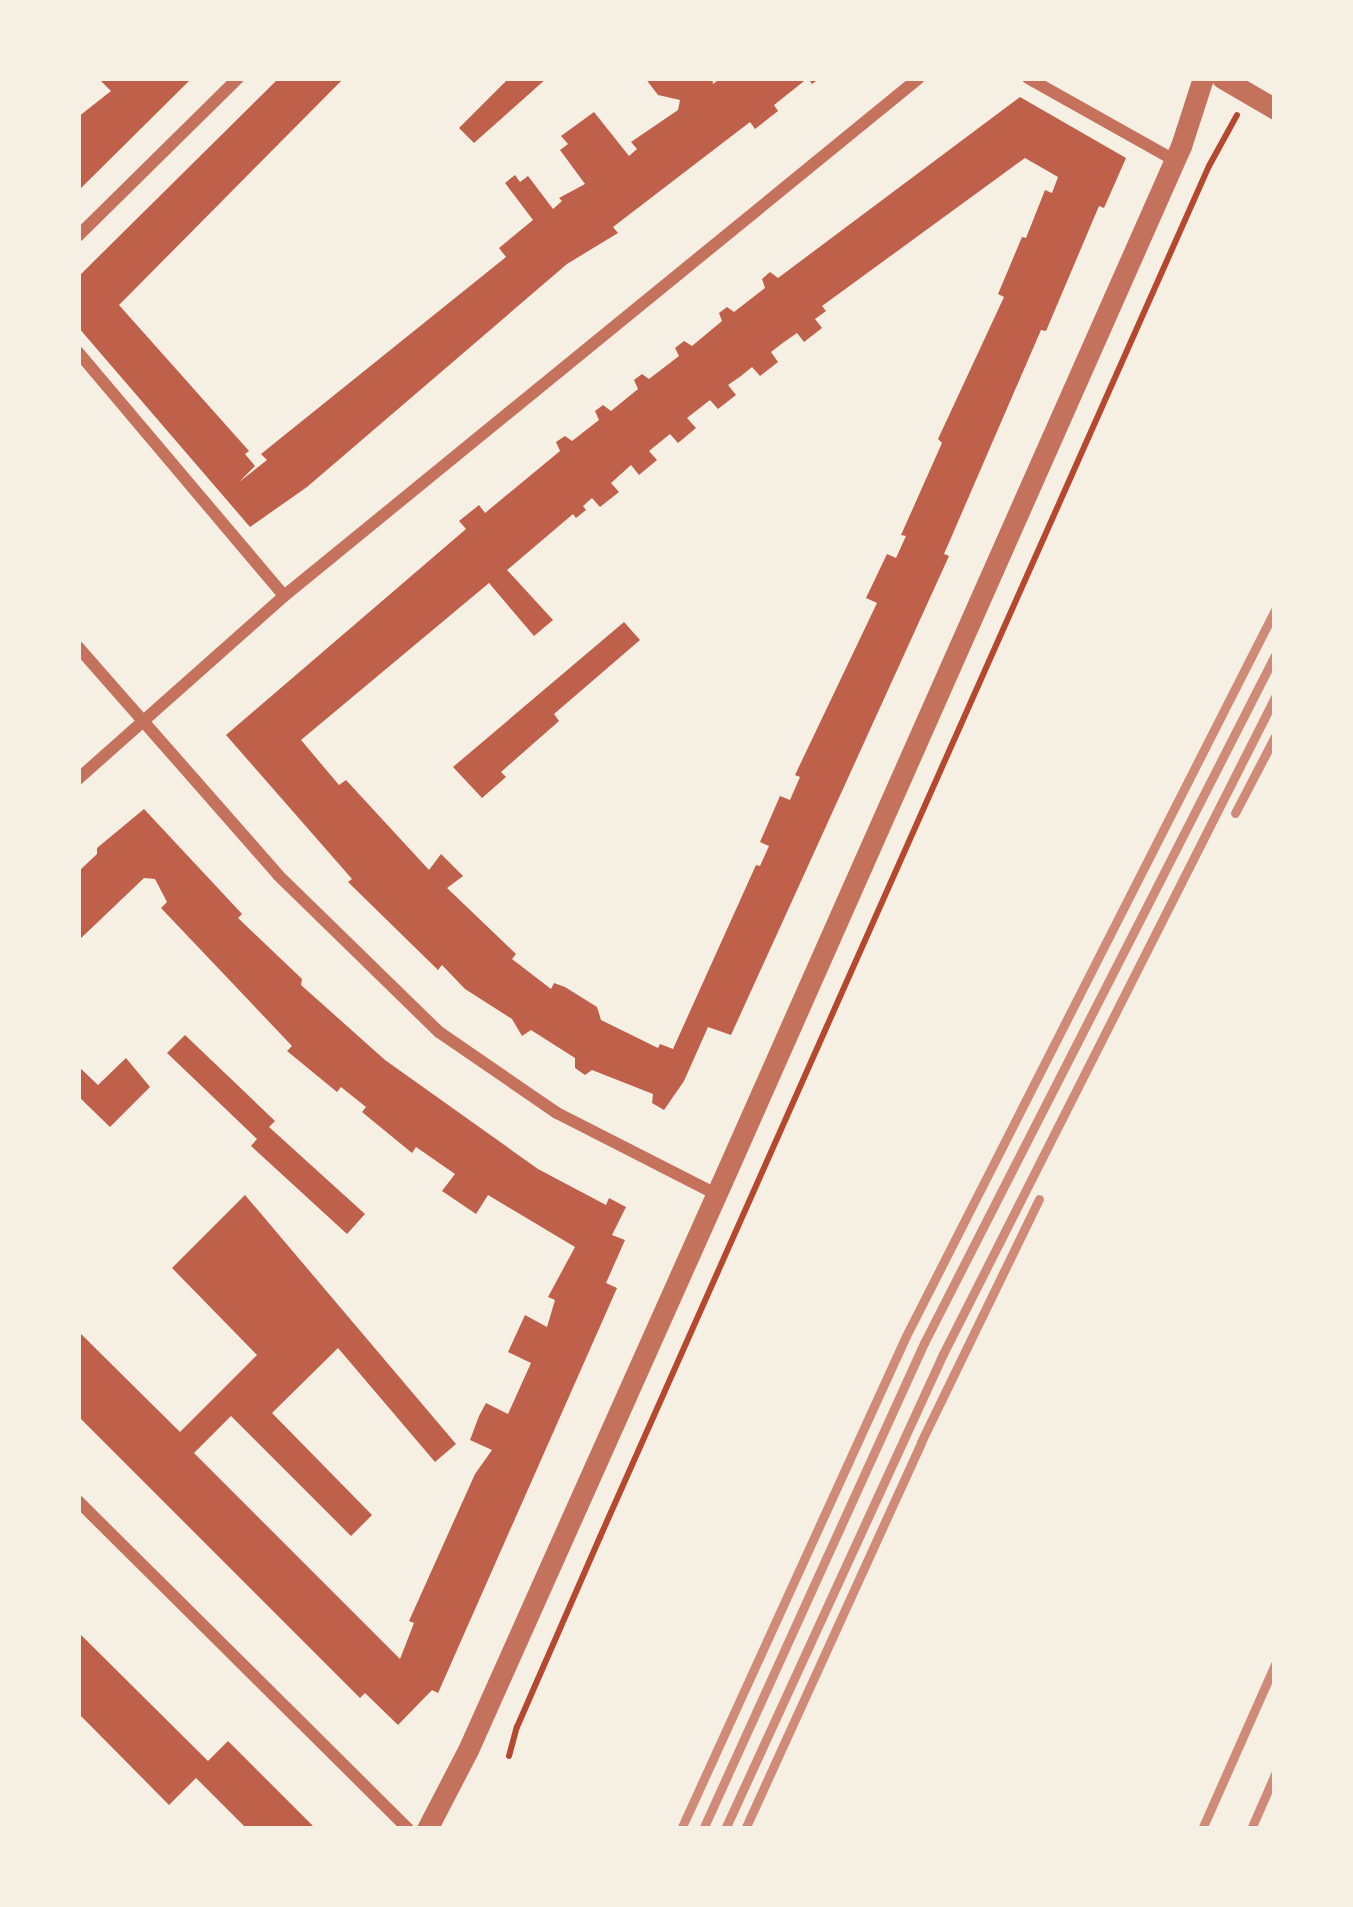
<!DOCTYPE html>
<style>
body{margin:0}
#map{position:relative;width:1353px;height:1907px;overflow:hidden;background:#f6efe4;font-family:"Fira Sans",sans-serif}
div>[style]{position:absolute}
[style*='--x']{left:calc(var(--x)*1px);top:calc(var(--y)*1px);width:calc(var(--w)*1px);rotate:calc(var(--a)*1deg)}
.building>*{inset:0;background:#bf614a}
.path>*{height:6px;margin:-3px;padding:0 3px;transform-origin:3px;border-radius:3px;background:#b5482f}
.minor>*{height:12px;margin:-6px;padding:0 6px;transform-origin:6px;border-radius:6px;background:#c5725c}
.tertiary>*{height:21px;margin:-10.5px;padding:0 10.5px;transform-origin:10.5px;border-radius:10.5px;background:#c5725c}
.rail>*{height:9px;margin:-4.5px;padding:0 4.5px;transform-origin:4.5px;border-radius:4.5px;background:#cf8b77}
span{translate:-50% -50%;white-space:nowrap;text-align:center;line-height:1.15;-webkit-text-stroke:9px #f6efe4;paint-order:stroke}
.frame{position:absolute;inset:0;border:81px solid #f6efe4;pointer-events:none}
</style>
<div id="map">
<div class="building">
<i style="clip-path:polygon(98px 78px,192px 78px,78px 191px,78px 117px,111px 91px)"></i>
<i style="clip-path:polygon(279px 78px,344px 78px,119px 305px,249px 451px,245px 454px,255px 466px,239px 482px,267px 460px,261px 454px,506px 257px,499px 248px,533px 220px,505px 183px,515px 175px,520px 182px,528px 176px,553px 209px,562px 201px,559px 198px,585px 184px,560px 150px,568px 144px,561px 136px,594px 112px,629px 156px,637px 149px,631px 142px,678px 110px,680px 100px,658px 95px,645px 78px,712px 78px,713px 84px,721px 78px,820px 78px,812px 84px,808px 78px,774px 105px,778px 111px,755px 129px,750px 122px,613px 227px,618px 233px,567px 264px,307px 487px,250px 527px,78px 327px,78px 277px)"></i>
<i style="clip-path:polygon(509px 78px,547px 78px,474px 143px,459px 128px)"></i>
<i style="clip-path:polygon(evenodd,1020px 97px,1126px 158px,1104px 208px,1099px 206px,1046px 331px,1041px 330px,944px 554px,949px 556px,731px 1035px,708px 1027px,684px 1081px,664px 1110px,652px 1103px,653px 1094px,592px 1070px,585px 1075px,575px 1068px,575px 1058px,531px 1030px,522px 1036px,512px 1019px,465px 989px,442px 965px,438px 970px,348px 882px,352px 879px,226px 735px,466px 529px,459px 521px,479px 505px,485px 513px,560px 451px,556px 442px,565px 436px,572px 441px,599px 420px,595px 411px,603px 405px,611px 411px,638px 389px,634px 380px,642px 374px,649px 379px,679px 356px,675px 348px,684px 341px,692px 346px,722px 321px,719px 313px,727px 307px,734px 312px,765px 288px,762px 279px,770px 272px,778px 278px,1020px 97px,1025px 158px,1058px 177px,1052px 193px,1045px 190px,1026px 238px,1022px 237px,998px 294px,1004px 297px,938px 439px,942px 443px,901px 535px,906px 536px,896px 558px,887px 554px,866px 598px,877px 603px,795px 775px,800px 777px,790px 800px,780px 796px,760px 842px,769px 846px,760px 866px,756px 865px,673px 1049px,660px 1044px,658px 1048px,601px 1020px,597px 1007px,565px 987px,554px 983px,551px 989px,512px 959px,516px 954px,447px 888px,463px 876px,441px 854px,429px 870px,346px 780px,339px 785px,301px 740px,489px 583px,534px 636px,553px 620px,507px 570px,573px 514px,576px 518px,586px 510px,583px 506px,592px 498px,600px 507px,619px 492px,611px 483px,631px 465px,639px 475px,657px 460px,649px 451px,670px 434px,678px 443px,696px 428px,687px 418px,710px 400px,718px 409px,736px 395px,728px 385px,741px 376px,752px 367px,760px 376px,778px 362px,771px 352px,784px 342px,797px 333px,804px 342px,822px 328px,815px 319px,826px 311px,822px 306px,1025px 158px)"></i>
<i style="clip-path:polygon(624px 622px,640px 640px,554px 714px,559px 721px,501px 772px,506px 777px,482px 798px,453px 767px)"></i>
<i style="clip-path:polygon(144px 809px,242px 914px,238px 918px,302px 979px,301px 985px,385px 1060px,538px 1169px,606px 1205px,609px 1198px,626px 1207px,612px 1235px,625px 1240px,606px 1283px,617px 1288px,438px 1693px,432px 1690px,398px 1725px,365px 1693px,360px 1698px,78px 1416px,78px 1331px,180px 1432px,257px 1355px,172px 1268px,245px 1195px,456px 1444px,435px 1462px,338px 1348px,272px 1413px,372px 1515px,351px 1536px,231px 1416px,194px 1453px,400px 1659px,414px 1623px,409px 1621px,475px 1474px,492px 1450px,470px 1440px,479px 1416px,486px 1403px,508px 1414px,531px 1363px,508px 1352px,525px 1315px,547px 1327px,555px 1300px,548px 1297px,575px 1247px,488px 1195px,476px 1214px,442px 1191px,455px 1174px,416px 1147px,412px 1153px,362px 1112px,366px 1107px,341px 1087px,337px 1092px,287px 1051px,292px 1046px,161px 908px,167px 902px,155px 879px,144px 878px,78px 941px,78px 872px,97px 854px,97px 848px)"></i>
<i style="clip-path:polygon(185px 1035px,275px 1121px,269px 1127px,365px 1214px,347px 1234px,251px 1146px,257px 1139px,167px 1053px)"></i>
<i style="clip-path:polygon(126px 1058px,150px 1087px,110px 1127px,78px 1096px,78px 1066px,98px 1085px)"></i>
<i style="clip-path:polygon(78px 1632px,208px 1761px,228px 1741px,316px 1829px,247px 1829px,196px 1778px,169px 1805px,78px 1713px)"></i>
</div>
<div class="path">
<i style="--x:509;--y:1756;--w:30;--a:-75"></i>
<i style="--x:517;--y:1727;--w:207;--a:-66.4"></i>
<i style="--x:600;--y:1537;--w:1500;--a:-66.05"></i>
<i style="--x:1209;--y:166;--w:58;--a:-61.2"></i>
</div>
<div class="minor">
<i style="--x:1028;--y:78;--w:167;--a:29.3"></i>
<i style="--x:78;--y:236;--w:225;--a:-44.6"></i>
<i style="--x:78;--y:352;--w:319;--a:49.8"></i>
<i style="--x:78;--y:647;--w:303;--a:48.7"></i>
<i style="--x:278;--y:875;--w:225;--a:44.3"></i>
<i style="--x:439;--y:1032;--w:143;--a:34.5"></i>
<i style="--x:557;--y:1113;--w:178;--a:27"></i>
<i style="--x:78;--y:779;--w:276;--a:-41.6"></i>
<i style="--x:284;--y:596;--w:819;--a:-39.21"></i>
<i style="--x:78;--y:1501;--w:465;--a:44.8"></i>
</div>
<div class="tertiary">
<i style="--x:1222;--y:78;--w:61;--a:30.3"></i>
<i style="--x:427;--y:1829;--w:89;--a:-62.6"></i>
<i style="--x:468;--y:1750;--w:620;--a:-65.92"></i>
<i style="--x:721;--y:1184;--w:1135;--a:-66.1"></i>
<i style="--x:1181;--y:146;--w:71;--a:-72.1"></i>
</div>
<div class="rail">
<i style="--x:1235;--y:813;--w:87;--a:-62.5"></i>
<i style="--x:681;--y:1829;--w:542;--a:-65.47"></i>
<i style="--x:906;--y:1336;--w:814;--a:-63.06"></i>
<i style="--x:703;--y:1829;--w:534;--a:-65.55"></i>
<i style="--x:924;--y:1343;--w:772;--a:-62.97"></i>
<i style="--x:725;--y:1829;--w:523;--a:-65.35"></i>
<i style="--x:943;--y:1354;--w:736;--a:-63.19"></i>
<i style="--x:745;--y:1829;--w:425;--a:-65.5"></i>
<i style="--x:921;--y:1442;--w:270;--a:-64.1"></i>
<i style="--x:1202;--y:1829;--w:180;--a:-66.1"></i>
<i style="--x:1251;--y:1829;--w:60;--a:-66.4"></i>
</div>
<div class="frame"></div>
</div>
